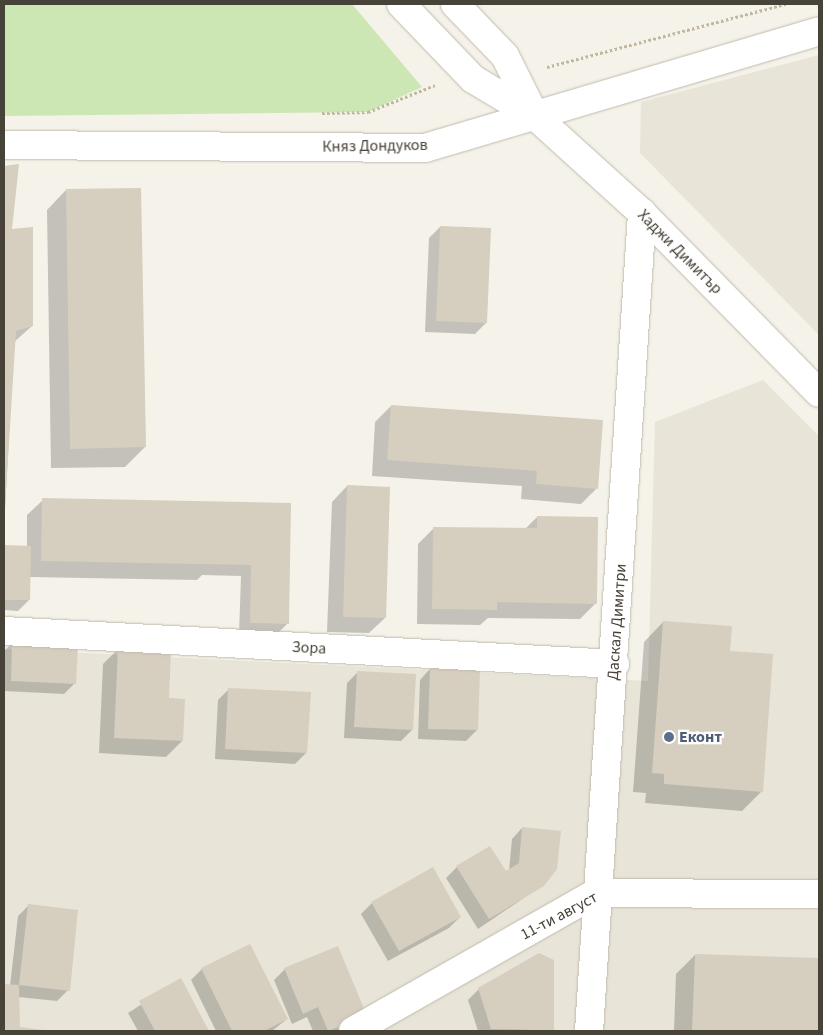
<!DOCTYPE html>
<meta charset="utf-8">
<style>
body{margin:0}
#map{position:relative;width:823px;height:1035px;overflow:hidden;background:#f4f2e9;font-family:"Source Sans 3",sans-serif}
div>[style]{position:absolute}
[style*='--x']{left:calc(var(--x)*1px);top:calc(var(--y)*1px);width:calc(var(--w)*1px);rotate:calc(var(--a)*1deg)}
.residential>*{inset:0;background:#e8e4d8}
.green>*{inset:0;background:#cce7b4}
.shadow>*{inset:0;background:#0003}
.building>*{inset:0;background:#d6cebf}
.path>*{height:3px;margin-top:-1.5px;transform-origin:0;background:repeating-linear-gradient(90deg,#c1b79e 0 2.5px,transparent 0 5px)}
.roads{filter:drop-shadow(0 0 1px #c0baac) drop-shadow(0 0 1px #c0baac)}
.minor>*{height:28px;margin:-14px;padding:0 14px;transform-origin:14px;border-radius:14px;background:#fff}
.tertiary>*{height:28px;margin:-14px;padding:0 14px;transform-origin:14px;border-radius:14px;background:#fff}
.dots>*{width:14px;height:14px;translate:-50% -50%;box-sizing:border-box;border:2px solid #fff;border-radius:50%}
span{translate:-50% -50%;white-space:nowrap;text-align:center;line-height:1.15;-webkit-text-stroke:4.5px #fff;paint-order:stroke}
.street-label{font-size:16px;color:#484338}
.service-label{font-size:16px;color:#4e5e75;font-weight:700}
.left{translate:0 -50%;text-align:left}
.frame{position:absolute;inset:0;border:5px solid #484338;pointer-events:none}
</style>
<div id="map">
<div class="residential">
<i style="clip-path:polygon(819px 55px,819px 335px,640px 153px,641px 102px)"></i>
<i style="clip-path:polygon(763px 380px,819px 436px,819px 1031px,4px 1031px,4px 649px,648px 681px,655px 422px)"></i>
</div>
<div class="green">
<i style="clip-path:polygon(4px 4px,352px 4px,422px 87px,368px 112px,4px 116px)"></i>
</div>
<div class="shadow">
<i style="clip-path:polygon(17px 166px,11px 231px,32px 326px,14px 342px,4px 528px,4px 167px)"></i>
<i style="clip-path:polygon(66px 190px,145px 447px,125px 467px,51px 468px,47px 210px)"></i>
<i style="clip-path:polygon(440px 227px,486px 323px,475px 334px,425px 332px,429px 238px)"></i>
<i style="clip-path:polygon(391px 406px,596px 489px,581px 504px,521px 499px,522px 486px,372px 476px,375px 422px)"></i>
<i style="clip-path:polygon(347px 486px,385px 618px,369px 633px,327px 632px,332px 502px)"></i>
<i style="clip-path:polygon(43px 500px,290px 505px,288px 623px,277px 634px,239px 634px,241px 576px,202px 575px,197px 580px,29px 577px,29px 600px,18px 611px,4px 610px,4px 547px,27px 547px,27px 515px)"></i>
<i style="clip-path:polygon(537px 517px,596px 603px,580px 619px,488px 618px,480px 625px,417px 624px,418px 544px,434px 528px,525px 529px)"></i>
<i style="clip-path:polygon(663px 622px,729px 652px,762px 791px,742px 811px,645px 803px,646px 793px,633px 792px,644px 642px)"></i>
<i style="clip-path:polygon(13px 642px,75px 683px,64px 694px,4px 691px,4px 651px)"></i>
<i style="clip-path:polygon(119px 648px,182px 741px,166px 757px,99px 753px,103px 664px)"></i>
<i style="clip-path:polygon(430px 669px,477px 730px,466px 741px,418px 739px,420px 680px)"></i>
<i style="clip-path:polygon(358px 672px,412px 730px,401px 741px,344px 738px,347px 683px)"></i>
<i style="clip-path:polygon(229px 689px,306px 753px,295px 764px,215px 759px,218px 700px)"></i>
<i style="clip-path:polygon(522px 828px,543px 885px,478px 929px,446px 878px,457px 867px,509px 871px,512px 839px)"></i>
<i style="clip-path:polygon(372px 903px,460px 917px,449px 928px,388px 961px,361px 914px)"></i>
<i style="clip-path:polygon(29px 905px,68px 990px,57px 1001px,18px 997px,19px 1029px,51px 1031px,4px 1031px,4px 985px,10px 986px,18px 916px)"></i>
<i style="clip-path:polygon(250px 945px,287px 1019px,272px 1031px,216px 1031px,191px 980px,202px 969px)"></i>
<i style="clip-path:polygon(337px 948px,342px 1031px,313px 1031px,307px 1017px,292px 1024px,274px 980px,285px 969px)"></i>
<i style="clip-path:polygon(695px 955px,819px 959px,819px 1031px,674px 1031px,676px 974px)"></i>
<i style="clip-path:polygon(180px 980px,207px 1031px,138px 1031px,128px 1013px)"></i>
<i style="clip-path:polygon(479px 989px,553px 1029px,478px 1031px,468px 1000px)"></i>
</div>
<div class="building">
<i style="clip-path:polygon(19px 164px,12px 229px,33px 227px,33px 326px,16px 331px,4px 523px,4px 166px)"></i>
<i style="clip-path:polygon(141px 188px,146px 447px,70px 449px,66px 189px)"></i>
<i style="clip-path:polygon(440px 226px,491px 228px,487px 323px,436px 321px)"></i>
<i style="clip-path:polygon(391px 405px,603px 420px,598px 489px,536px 484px,537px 471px,387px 460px)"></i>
<i style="clip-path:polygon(347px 485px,390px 487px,386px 618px,343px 617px)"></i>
<i style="clip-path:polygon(42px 498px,291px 503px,289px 624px,250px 623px,251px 565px,41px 561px)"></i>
<i style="clip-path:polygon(537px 516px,598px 517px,597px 604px,497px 602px,497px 610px,432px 609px,433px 527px,537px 528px)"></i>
<i style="clip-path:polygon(4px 545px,31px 546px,30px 600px,4px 600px)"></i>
<i style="clip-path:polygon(663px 621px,732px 626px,730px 651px,773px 654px,763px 792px,664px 784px,664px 774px,652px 773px)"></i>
<i style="clip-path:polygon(12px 641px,78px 644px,76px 684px,11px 681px)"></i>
<i style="clip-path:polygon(118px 647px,171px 649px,169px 698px,185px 699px,183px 741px,114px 738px)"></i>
<i style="clip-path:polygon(430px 667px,480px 669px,478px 730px,428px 729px)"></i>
<i style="clip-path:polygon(357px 671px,416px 674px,413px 730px,354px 727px)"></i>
<i style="clip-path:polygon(228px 688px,311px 692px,307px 753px,225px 749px)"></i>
<i style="clip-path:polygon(522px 827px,561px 831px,557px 869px,544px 886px,489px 919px,456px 866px,490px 846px,506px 871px,519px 863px)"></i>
<i style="clip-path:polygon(433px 867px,461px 917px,399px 951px,371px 902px)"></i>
<i style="clip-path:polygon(28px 904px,78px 910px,70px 991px,19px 985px)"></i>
<i style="clip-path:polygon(250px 944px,288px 1019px,264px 1031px,232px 1031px,201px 968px)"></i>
<i style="clip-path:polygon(338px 946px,367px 1016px,328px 1031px,318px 1007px,303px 1014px,284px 968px)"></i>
<i style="clip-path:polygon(539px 953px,554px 960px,554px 1030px,491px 1029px,478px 988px)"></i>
<i style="clip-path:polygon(695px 954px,819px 958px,819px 1031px,692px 1031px)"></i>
<i style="clip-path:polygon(181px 978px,209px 1031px,155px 1031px,139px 1001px)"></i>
<i style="clip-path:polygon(4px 984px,19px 985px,20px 1027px,52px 1031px,4px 1031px)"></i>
</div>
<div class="path">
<i style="--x:547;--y:67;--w:247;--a:-14.8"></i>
<i style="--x:322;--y:113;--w:46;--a:-1.2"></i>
<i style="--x:368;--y:112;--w:72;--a:-21.9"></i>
</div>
<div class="roads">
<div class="minor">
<i style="--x:4;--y:145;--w:421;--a:0.4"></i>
<i style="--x:425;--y:148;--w:411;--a:-16.5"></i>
<i style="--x:4;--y:631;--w:612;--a:3.09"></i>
<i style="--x:353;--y:1031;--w:279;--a:-29.6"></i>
<i style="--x:596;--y:893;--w:223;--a:0.3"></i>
<i style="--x:589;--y:1031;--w:820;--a:-86.29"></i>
</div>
<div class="tertiary">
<i style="--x:401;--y:4;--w:104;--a:46.2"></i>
<i style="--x:473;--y:79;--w:72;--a:30.8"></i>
<i style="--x:535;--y:116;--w:144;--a:42.2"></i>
<i style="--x:642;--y:213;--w:252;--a:45.5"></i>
<i style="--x:455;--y:4;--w:72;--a:46.1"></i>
<i style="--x:505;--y:56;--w:67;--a:63.4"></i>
</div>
</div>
<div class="dots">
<i style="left:669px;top:737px;background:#5c6f8a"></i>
</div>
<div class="street-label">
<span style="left:375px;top:146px;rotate:-1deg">Княз Дондуков</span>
<span style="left:680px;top:252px;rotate:45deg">Хаджи Димитър</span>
<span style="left:617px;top:622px;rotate:-86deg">Даскал Димитри</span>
<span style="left:309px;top:648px;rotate:3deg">Зора</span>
<span style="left:559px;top:916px;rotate:-28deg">11-ти август</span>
</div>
<div class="service-label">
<span class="left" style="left:679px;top:737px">Еконт</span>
</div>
<div class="frame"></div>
</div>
